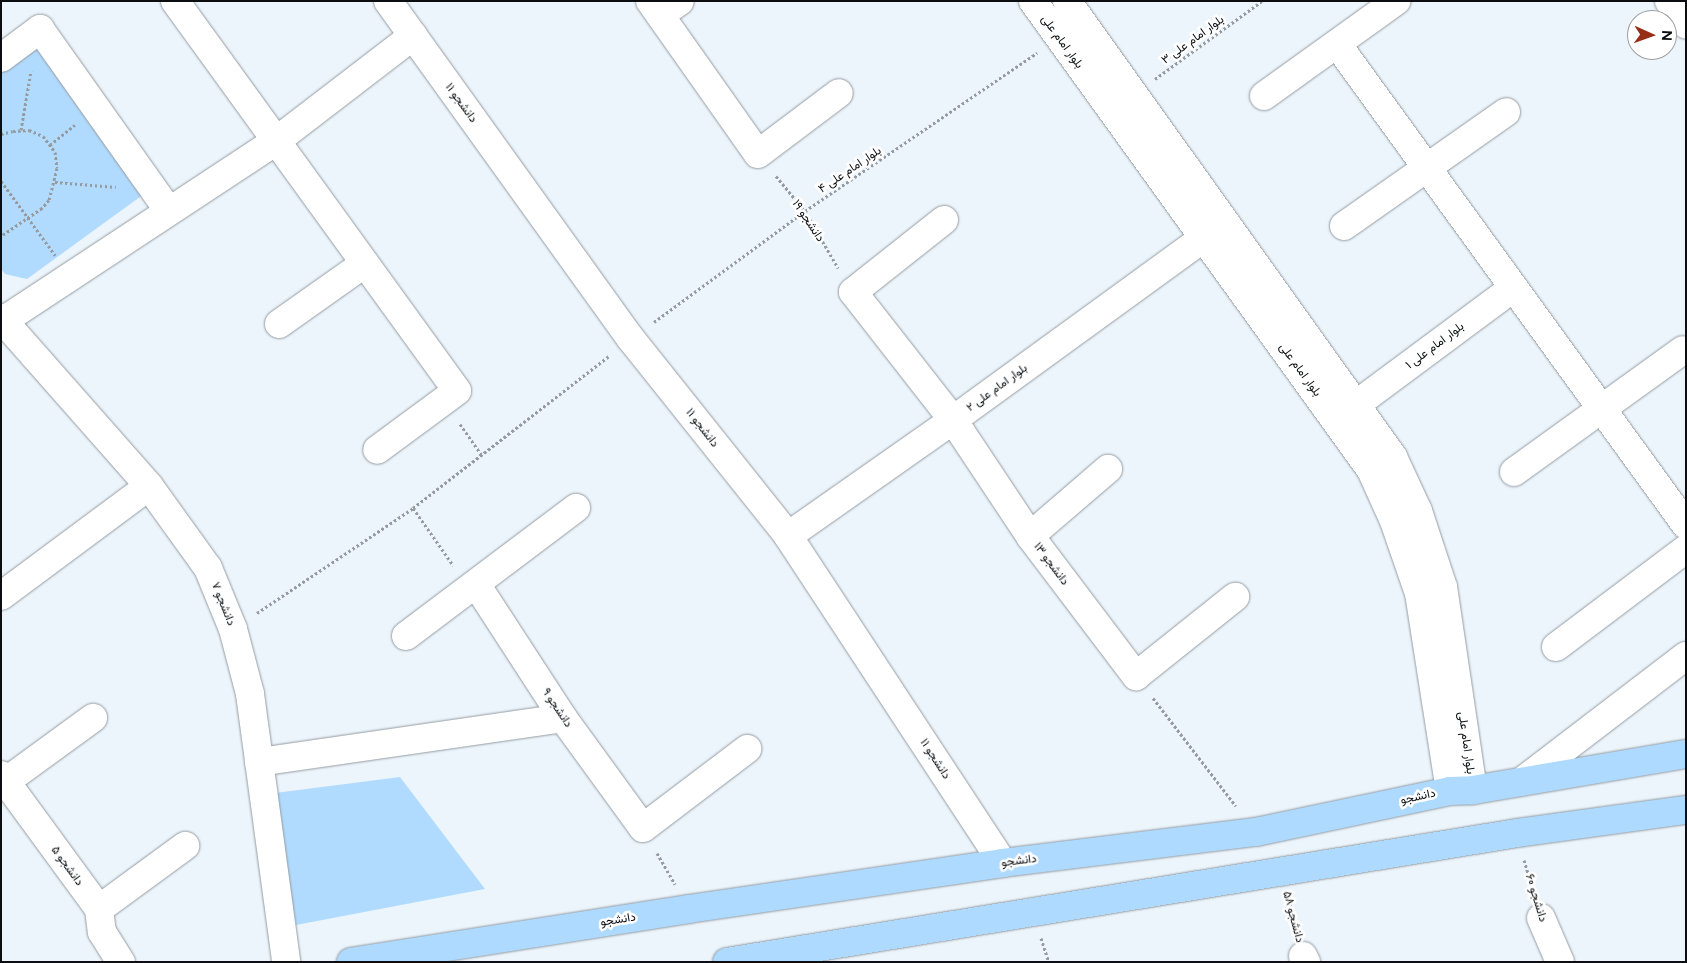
<!DOCTYPE html>
<meta charset="utf-8">
<style>
body{margin:0}
#map{position:relative;width:1687px;height:963px;overflow:hidden;background:#edf5fc;font-family:Figtree,Vazirmatn,sans-serif}
div>[style]{position:absolute}
[style*='--x']{left:calc(var(--x)*1px);top:calc(var(--y)*1px);width:calc(var(--w)*1px);rotate:calc(var(--a)*1deg)}
.green>*{inset:0;background:#b1dbfe}
.path>*{height:3px;margin-top:-1.5px;transform-origin:0;background:repeating-linear-gradient(90deg,#959ba0 0 2.5px,transparent 0 5px)}
.roads{filter:drop-shadow(0 0 1px #949ca2) drop-shadow(0 0 1px #949ca2)}
.minor>*{height:28px;margin:-14px;padding:0 14px;transform-origin:14px;border-radius:14px;background:#fff}
.major>*{height:28px;margin:-14px;padding:0 14px;transform-origin:14px;border-radius:14px;background:#addafe}
span{translate:-50% -50%;white-space:nowrap;text-align:center;line-height:1.15;-webkit-text-stroke:5px #fff;paint-order:stroke}
.street-label{font-size:12px;color:#0b0d10}
.frame{position:absolute;inset:0;border:2px solid #0b0d10;pointer-events:none}
.north{position:absolute;left:1627px;top:10px;width:50px;height:50px;box-sizing:border-box;background:#fff;border:1px solid #9d9e9f;border-radius:50%;rotate:92deg;font-size:14px;font-weight:700;line-height:20px;text-align:center;color:#0b0d10}
.north::after{content:'';display:block;margin:auto;width:18px;height:22px;background:#962d17;clip-path:polygon(50% 0,100% 100%,50% 72%,0 100%)}
</style>
<div id="map">
<div class="green">
<i style="clip-path:polygon(36px 44px,144px 194px,27px 279px,5px 274px,1px 269px,1px 69px)"></i>
<i style="clip-path:polygon(400px 777px,485px 889px,296px 925px,275px 793px)"></i>
</div>
<div class="path">
<i style="--x:1155;--y:79;--w:132;--a:-36.1"></i>
<i style="--x:21;--y:130;--w:60;--a:-80.4"></i>
<i style="--x:1;--y:134;--w:12;--a:-14"></i>
<i style="--x:13;--y:131;--w:16;--a:-4"></i>
<i style="--x:29;--y:130;--w:15;--a:23"></i>
<i style="--x:43;--y:136;--w:20;--a:53"></i>
<i style="--x:55;--y:152;--w:16;--a:83"></i>
<i style="--x:57;--y:168;--w:33;--a:104"></i>
<i style="--x:49;--y:200;--w:11;--a:131"></i>
<i style="--x:42;--y:208;--w:50;--a:145.7"></i>
<i style="--x:50;--y:145;--w:32;--a:-39"></i>
<i style="--x:776;--y:176;--w:45;--a:50.4"></i>
<i style="--x:805;--y:211;--w:66;--a:59.9"></i>
<i style="--x:1;--y:181;--w:92;--a:53.9"></i>
<i style="--x:55;--y:182;--w:61;--a:4.7"></i>
<i style="--x:654;--y:322;--w:187;--a:-36.3"></i>
<i style="--x:805;--y:211;--w:281;--a:-34.3"></i>
<i style="--x:460;--y:424;--w:37;--a:55"></i>
<i style="--x:413;--y:508;--w:70;--a:54.9"></i>
<i style="--x:257;--y:613;--w:188;--a:-33.9"></i>
<i style="--x:413;--y:508;--w:248;--a:-37.8"></i>
<i style="--x:1153;--y:698;--w:136;--a:52.5"></i>
<i style="--x:657;--y:853;--w:36;--a:60"></i>
<i style="--x:1524;--y:860;--w:34;--a:73"></i>
<i style="--x:1289;--y:898;--w:32;--a:77"></i>
<i style="--x:1041;--y:938;--w:25;--a:72"></i>
</div>
<div class="roads">
<div class="minor">
<i style="--x:175;--y:1;--w:481;--a:54.1"></i>
<i style="--x:457;--y:391;--w:99;--a:143.6"></i>
<i style="--x:388;--y:1;--w:416;--a:54.3"></i>
<i style="--x:631;--y:339;--w:252;--a:51.4"></i>
<i style="--x:788;--y:536;--w:391;--a:56.7"></i>
<i style="--x:650;--y:1;--w:187;--a:54.8"></i>
<i style="--x:758;--y:154;--w:101;--a:-37"></i>
<i style="--x:1033;--y:1;--w:578;--a:54.22"></i>
<i style="--x:1371;--y:470;--w:56;--a:65.7"></i>
<i style="--x:1394;--y:521;--w:76;--a:70.9"></i>
<i style="--x:1419;--y:593;--w:200;--a:81.1"></i>
<i style="--x:1067;--y:1;--w:561;--a:54.44"></i>
<i style="--x:1393;--y:457;--w:60;--a:65.2"></i>
<i style="--x:1418;--y:511;--w:80;--a:71.8"></i>
<i style="--x:1443;--y:587;--w:205;--a:81.6"></i>
<i style="--x:1669;--y:1;--w:29;--a:54"></i>
<i style="--x:660;--y:15;--w:24;--a:-35"></i>
<i style="--x:1337;--y:44;--w:594;--a:54.04"></i>
<i style="--x:1;--y:58;--w:49;--a:-36.6"></i>
<i style="--x:40;--y:29;--w:223;--a:54.7"></i>
<i style="--x:1264;--y:96;--w:163;--a:-35.7"></i>
<i style="--x:944;--y:220;--w:116;--a:141.6"></i>
<i style="--x:853;--y:292;--w:162;--a:52"></i>
<i style="--x:953;--y:420;--w:139;--a:56.4"></i>
<i style="--x:1030;--y:536;--w:176;--a:52.9"></i>
<i style="--x:1136;--y:676;--w:127;--a:-38.6"></i>
<i style="--x:1344;--y:226;--w:198;--a:-35.1"></i>
<i style="--x:1;--y:318;--w:224;--a:48.6"></i>
<i style="--x:149;--y:486;--w:101;--a:54.3"></i>
<i style="--x:208;--y:568;--w:66;--a:67.7"></i>
<i style="--x:233;--y:629;--w:67;--a:75.3"></i>
<i style="--x:250;--y:694;--w:270;--a:82.3"></i>
<i style="--x:3;--y:321;--w:327;--a:-33.4"></i>
<i style="--x:276;--y:141;--w:173;--a:-37.5"></i>
<i style="--x:279;--y:324;--w:105;--a:-35.3"></i>
<i style="--x:1342;--y:415;--w:213;--a:-36.6"></i>
<i style="--x:1514;--y:472;--w:208;--a:-35.8"></i>
<i style="--x:788;--y:536;--w:202;--a:-35.1"></i>
<i style="--x:953;--y:420;--w:329;--a:-36"></i>
<i style="--x:1030;--y:536;--w:103;--a:-40.7"></i>
<i style="--x:476;--y:584;--w:160;--a:57"></i>
<i style="--x:563;--y:718;--w:136;--a:54"></i>
<i style="--x:643;--y:828;--w:131;--a:-37.2"></i>
<i style="--x:1;--y:596;--w:184;--a:-36.6"></i>
<i style="--x:406;--y:636;--w:213;--a:-37"></i>
<i style="--x:1556;--y:647;--w:163;--a:-37"></i>
<i style="--x:259;--y:762;--w:307;--a:-8.2"></i>
<i style="--x:1;--y:775;--w:166;--a:53.8"></i>
<i style="--x:99;--y:909;--w:23;--a:83"></i>
<i style="--x:102;--y:932;--w:36;--a:58"></i>
<i style="--x:1521;--y:782;--w:208;--a:-37.4"></i>
<i style="--x:1;--y:785;--w:114;--a:-36.1"></i>
<i style="--x:99;--y:909;--w:107;--a:-36.2"></i>
<i style="--x:1541;--y:918;--w:48;--a:66.6"></i>
<i style="--x:1303;--y:956;--w:7;--a:63"></i>
</div>
<div class="major">
<i style="--x:351;--y:962;--w:342;--a:-8.9"></i>
<i style="--x:689;--y:909;--w:317;--a:-8.3"></i>
<i style="--x:1003;--y:863;--w:255;--a:-7"></i>
<i style="--x:1256;--y:832;--w:198;--a:-11.9"></i>
<i style="--x:1450;--y:791;--w:23;--a:-2"></i>
<i style="--x:1473;--y:790;--w:216;--a:-9.6"></i>
<i style="--x:727;--y:962;--w:800;--a:-9.27"></i>
<i style="--x:1517;--y:833;--w:171;--a:-7.8"></i>
</div>
</div>
<div class="street-label">
<span style="left:1193px;top:40px;rotate:-36deg">بلوار امام علی ۳</span>
<span style="left:1062px;top:42px;rotate:54deg">بلوار امام علی</span>
<span style="left:461px;top:103px;rotate:54deg">دانشجو ۱۱</span>
<span style="left:850px;top:170px;rotate:-34deg">بلوار امام علی ۴</span>
<span style="left:808px;top:221px;rotate:56deg">دانشجو ۱۹</span>
<span style="left:1435px;top:346px;rotate:-37deg">بلوار امام علی ۱</span>
<span style="left:1300px;top:370px;rotate:54deg">بلوار امام علی</span>
<span style="left:997px;top:388px;rotate:-36deg">بلوار امام علی ۲</span>
<span style="left:702px;top:428px;rotate:52deg">دانشجو ۱۱</span>
<span style="left:1051px;top:564px;rotate:53deg">دانشجو ۱۳</span>
<span style="left:223px;top:604px;rotate:68deg">دانشجو ۷</span>
<span style="left:557px;top:708px;rotate:56deg">دانشجو ۹</span>
<span style="left:1466px;top:743px;rotate:82deg">بلوار امام علی</span>
<span style="left:935px;top:759px;rotate:57deg">دانشجو ۱۱</span>
<span style="left:1418px;top:797px;rotate:-12deg">دانشجو</span>
<span style="left:1019px;top:861px;rotate:-7deg">دانشجو</span>
<span style="left:67px;top:866px;rotate:54deg">دانشجو ۵</span>
<span style="left:1536px;top:898px;rotate:73deg">دانشجو ۶۰</span>
<span style="left:1293px;top:917px;rotate:75deg">دانشجو ۵۸</span>
<span style="left:618px;top:920px;rotate:-9deg">دانشجو</span>
</div>
<div class="frame"></div>
<div class="north">N</div>
</div>
